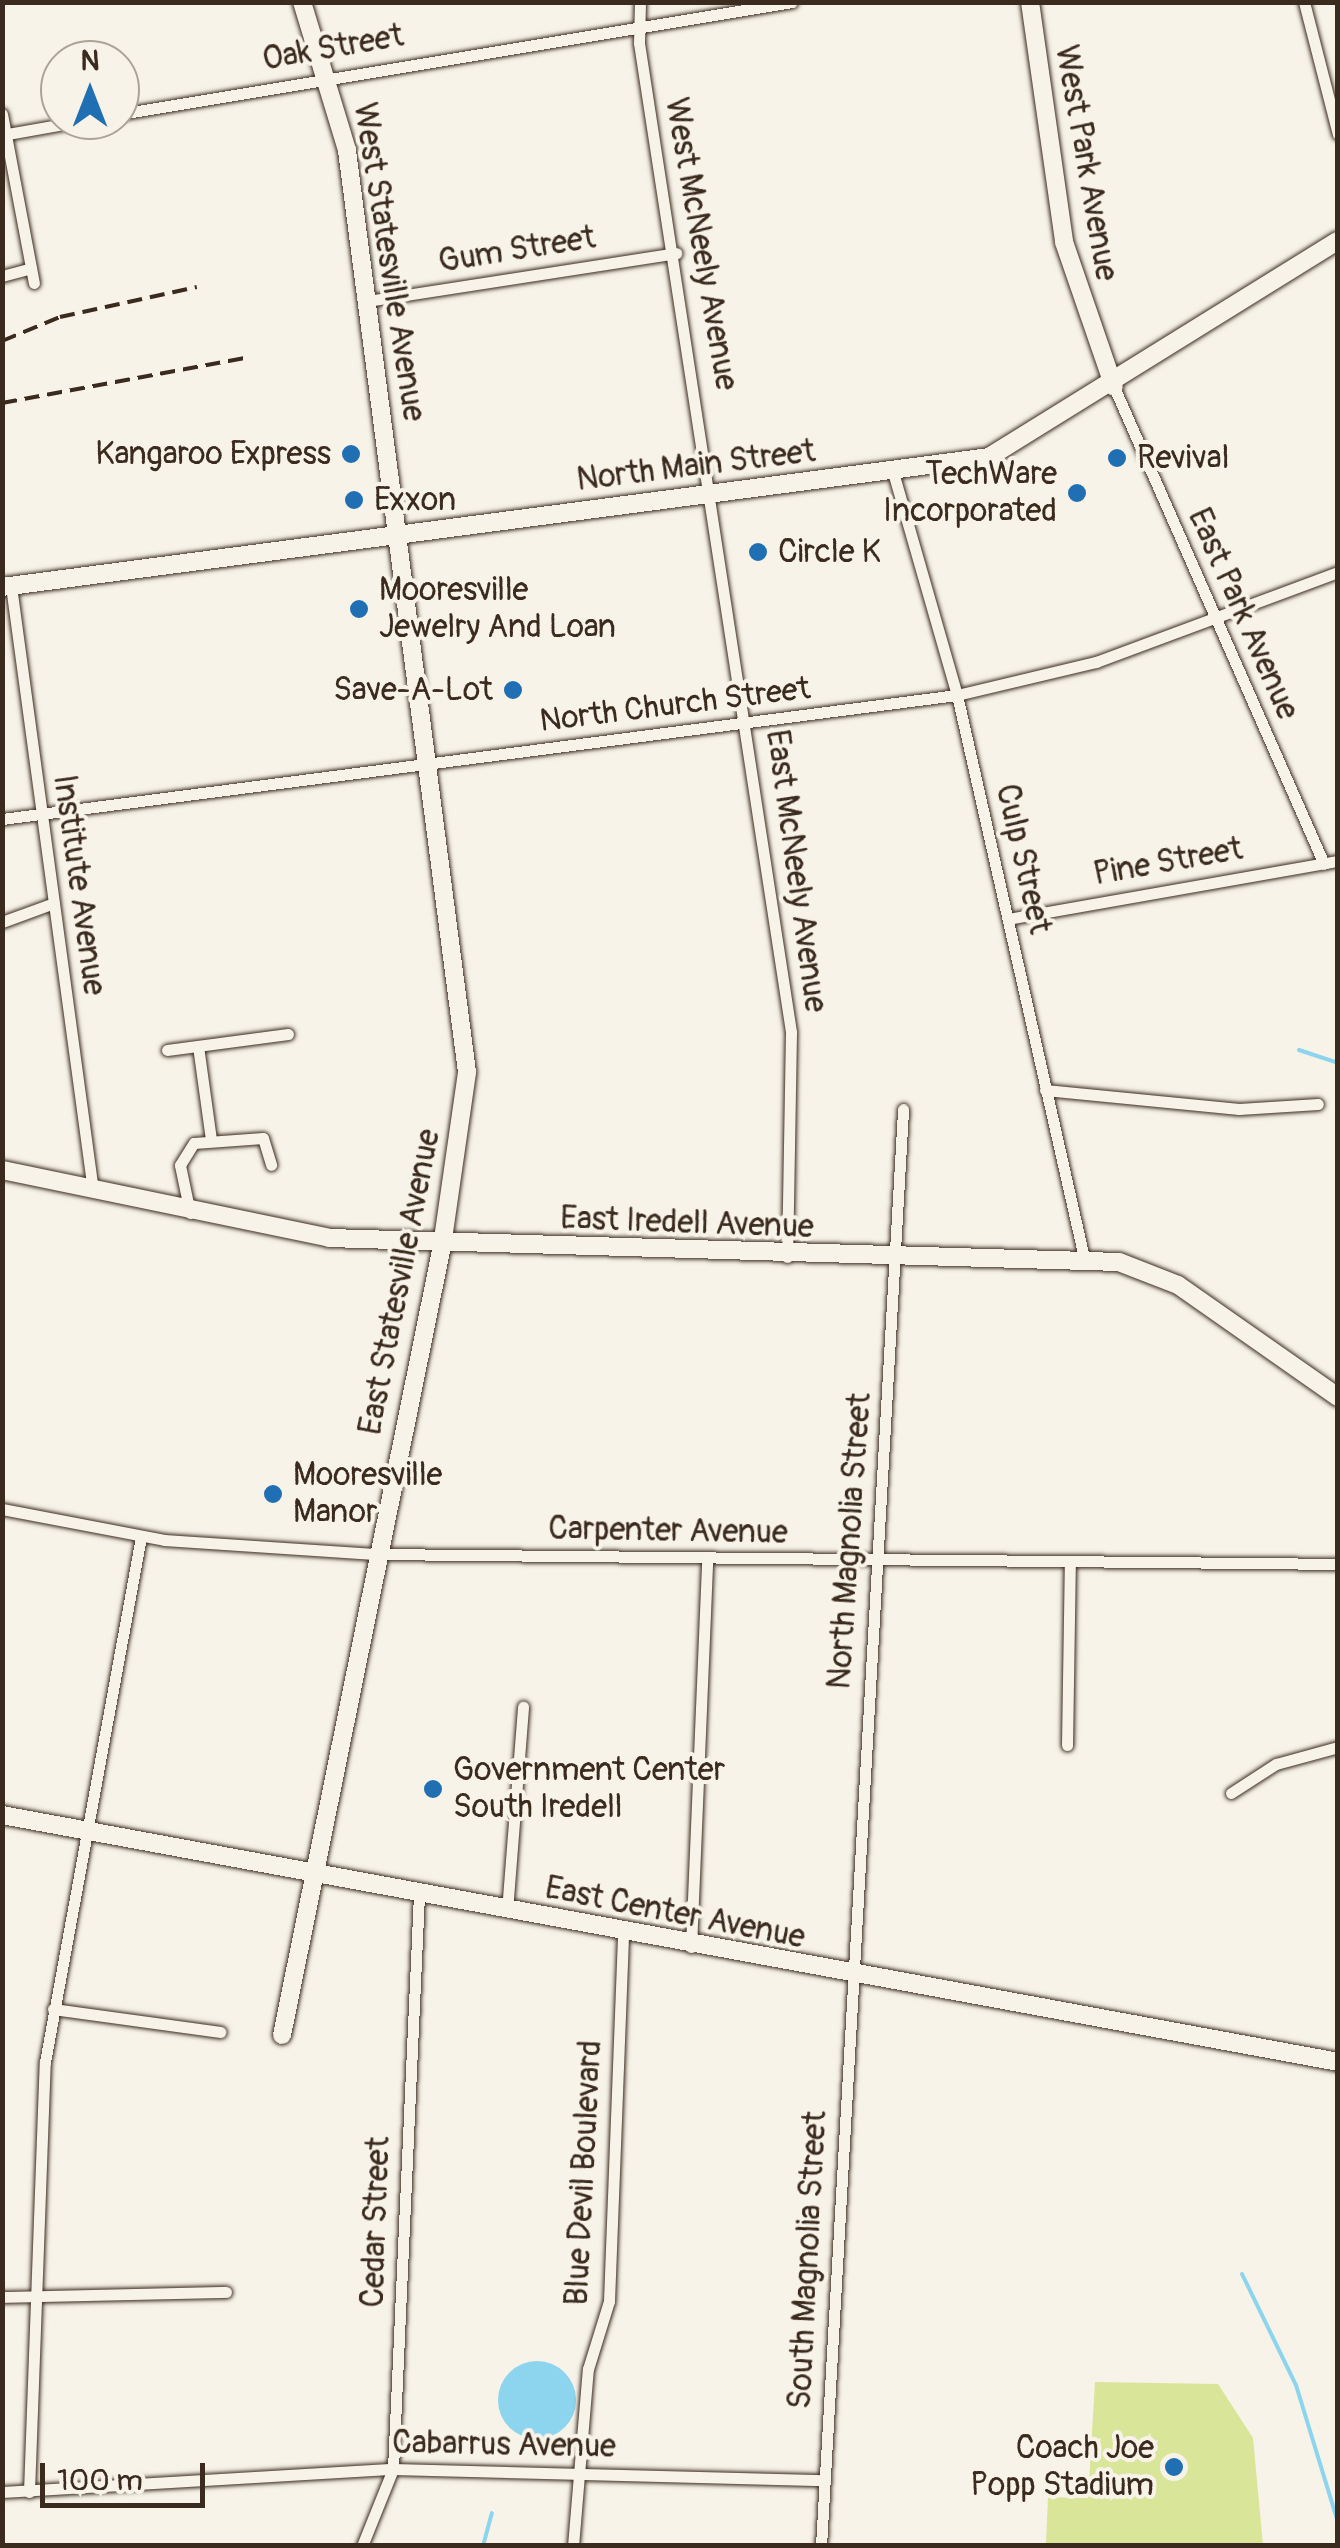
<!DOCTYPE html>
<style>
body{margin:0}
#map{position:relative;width:1340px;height:2548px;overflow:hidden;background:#f7f3e8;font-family:Pangolin,sans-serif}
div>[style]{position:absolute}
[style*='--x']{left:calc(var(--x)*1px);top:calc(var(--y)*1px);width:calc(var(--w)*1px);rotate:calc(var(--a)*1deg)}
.green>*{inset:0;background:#d9e598}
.water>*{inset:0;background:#8dd4ef}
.round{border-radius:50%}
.stream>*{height:4px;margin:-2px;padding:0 2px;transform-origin:2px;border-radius:2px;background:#8dd4ef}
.roads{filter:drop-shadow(0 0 2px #3b2a1e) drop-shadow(0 0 2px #3b2a1e)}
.street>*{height:11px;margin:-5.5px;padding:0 5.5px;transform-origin:5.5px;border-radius:5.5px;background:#f7f3e8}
.secondary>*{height:18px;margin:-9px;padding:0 9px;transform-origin:9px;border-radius:9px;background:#f7f3e8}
.primary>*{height:18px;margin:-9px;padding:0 9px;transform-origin:9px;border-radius:9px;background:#f7f3e8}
.rail>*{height:4px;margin-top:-2px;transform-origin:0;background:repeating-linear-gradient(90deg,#3b2a1e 0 15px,transparent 0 23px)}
.dots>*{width:28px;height:28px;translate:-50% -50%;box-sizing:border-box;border:5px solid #f7f3e8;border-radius:50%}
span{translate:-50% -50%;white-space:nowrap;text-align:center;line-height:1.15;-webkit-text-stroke:8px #f7f3e8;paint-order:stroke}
.street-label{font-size:32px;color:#3b2a1e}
.poi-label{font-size:32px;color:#3b2a1e}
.right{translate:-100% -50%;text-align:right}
.left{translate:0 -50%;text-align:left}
.frame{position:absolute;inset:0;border:5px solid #3b2a1e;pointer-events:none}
.north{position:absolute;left:40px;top:40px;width:100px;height:100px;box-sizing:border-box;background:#f7f3e8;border:2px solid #aca397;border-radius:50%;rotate:0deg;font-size:28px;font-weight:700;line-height:40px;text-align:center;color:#3b2a1e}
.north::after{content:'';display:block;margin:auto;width:35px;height:45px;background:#1f6fb2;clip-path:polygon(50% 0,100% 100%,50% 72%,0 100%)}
.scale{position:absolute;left:40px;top:2463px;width:165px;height:45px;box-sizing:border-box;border:5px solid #3b2a1e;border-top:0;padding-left:12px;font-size:30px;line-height:35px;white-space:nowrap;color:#3b2a1e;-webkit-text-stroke:8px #f7f3e8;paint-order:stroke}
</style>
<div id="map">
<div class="green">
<i style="clip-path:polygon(1095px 2382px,1218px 2384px,1253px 2438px,1263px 2545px,1046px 2545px,1048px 2497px,1088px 2498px)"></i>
</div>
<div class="water">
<i class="round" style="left:498px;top:2361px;width:78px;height:78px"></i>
</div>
<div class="stream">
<i style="--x:1299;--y:1050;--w:41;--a:18.4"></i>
<i style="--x:1242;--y:2274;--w:123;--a:64.1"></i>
<i style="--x:1296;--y:2385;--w:143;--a:73"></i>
<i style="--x:483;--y:2546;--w:34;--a:-75"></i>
</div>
<div class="roads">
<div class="street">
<i style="--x:640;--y:2;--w:41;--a:91.4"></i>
<i style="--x:639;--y:43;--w:1001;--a:81.26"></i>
<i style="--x:791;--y:1032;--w:225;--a:91"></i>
<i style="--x:1304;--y:2;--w:136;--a:75.6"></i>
<i style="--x:2;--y:114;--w:172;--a:79.3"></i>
<i style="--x:120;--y:114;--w:681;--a:-9.46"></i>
<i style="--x:2;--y:135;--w:85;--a:-10.1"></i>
<i style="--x:2;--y:276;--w:30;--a:-15"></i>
<i style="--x:367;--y:301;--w:313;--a:-8.8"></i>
<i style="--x:1114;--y:387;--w:521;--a:66.24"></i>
<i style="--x:893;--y:472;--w:232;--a:74"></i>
<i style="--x:957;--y:695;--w:581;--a:77.28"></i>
<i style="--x:11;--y:586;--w:611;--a:82.28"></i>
<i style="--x:2;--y:819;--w:963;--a:-7.4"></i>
<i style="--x:957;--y:695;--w:143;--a:-13.4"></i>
<i style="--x:1096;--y:662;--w:258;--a:-20.4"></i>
<i style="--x:1008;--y:919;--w:335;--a:-10"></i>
<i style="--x:2;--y:922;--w:55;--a:-20.1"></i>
<i style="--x:198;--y:1046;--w:95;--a:82.1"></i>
<i style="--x:167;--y:1050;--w:122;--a:-7.5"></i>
<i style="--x:1045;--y:1090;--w:195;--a:5.6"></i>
<i style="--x:1239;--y:1109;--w:79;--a:-3.6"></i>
<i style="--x:190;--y:1213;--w:49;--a:-101.8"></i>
<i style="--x:180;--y:1165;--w:26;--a:-58"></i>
<i style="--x:194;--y:1143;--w:69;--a:-4.1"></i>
<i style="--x:263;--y:1138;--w:28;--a:73"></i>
<i style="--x:2;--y:1509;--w:165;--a:10.8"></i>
<i style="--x:164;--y:1540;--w:211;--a:3.8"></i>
<i style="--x:375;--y:1554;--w:963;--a:0.59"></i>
<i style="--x:1067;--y:1745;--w:182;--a:-89.1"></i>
<i style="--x:1231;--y:1793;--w:54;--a:-32.8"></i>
<i style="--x:1276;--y:1764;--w:64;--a:-15.3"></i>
<i style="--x:507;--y:1911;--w:205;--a:-85.5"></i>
<i style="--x:691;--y:1947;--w:388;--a:-87.6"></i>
<i style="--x:53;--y:2009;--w:169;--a:7.8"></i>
<i style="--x:2;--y:2297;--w:224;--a:-1.3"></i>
<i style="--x:2;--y:2492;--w:392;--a:-3.4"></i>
<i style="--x:393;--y:2469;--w:432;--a:1.5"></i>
<i style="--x:29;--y:2492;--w:430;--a:-87.9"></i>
<i style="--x:45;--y:2062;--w:534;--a:-79.64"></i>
<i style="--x:362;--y:2546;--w:83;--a:-68.1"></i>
<i style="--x:393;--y:2469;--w:576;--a:-87.41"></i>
<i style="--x:573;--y:2546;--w:178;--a:-85.2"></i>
<i style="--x:588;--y:2369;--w:71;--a:-72.8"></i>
<i style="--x:609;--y:2301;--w:367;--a:-87.8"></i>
<i style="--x:821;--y:2546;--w:1439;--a:-86.73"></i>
</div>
<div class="secondary">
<i style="--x:1030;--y:2;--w:242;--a:81.9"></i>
<i style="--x:1064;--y:242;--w:153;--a:71"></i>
<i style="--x:2;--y:587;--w:996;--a:-7.5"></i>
<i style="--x:989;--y:457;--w:410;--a:-31.8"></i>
<i style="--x:2;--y:1815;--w:1359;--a:10.47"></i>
<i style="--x:282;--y:2035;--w:805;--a:-78.54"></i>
<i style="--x:442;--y:1246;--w:176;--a:-81.8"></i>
<i style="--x:467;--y:1072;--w:930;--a:-97.42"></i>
<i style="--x:347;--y:150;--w:155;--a:-106.9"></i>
</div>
<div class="primary">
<i style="--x:2;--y:1170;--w:334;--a:11.7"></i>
<i style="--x:329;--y:1238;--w:790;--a:1.74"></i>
<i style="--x:1119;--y:1262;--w:63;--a:21.3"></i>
<i style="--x:1178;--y:1285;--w:195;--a:35"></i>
</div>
</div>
<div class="rail">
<i style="--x:2;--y:341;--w:63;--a:-22.5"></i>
<i style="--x:60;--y:317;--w:140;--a:-12.4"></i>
<i style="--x:2;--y:403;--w:251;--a:-10.5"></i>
</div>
<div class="dots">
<i style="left:351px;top:454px;background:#1f6fb2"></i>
<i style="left:1117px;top:458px;background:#1f6fb2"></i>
<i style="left:1077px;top:493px;background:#1f6fb2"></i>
<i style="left:354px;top:500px;background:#1f6fb2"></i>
<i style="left:758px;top:552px;background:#1f6fb2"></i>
<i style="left:359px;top:609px;background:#1f6fb2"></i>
<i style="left:513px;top:690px;background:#1f6fb2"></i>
<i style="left:273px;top:1494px;background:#1f6fb2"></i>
<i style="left:433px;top:1789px;background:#1f6fb2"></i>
<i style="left:1174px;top:2467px;background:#1f6fb2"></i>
</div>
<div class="street-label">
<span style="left:333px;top:48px;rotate:-10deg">Oak Street</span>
<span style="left:1086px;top:163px;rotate:80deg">West Park Avenue</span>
<span style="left:701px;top:244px;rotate:80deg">West McNeely Avenue</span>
<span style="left:517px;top:250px;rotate:-9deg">Gum Street</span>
<span style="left:389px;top:262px;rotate:81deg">West Statesville Avenue</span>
<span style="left:696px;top:466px;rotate:-7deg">North Main Street</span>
<span style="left:1243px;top:614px;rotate:66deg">East Park Avenue</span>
<span style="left:675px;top:705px;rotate:-7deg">North Church Street</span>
<span style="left:1023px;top:859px;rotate:77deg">Culp Street</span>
<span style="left:1168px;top:862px;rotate:-10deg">Pine Street</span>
<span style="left:796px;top:871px;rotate:82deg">East McNeely Avenue</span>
<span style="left:79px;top:885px;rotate:82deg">Institute Avenue</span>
<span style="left:687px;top:1223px;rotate:2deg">East Iredell Avenue</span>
<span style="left:400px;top:1282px;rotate:-79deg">East Statesville Avenue</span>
<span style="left:668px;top:1531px;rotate:1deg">Carpenter Avenue</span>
<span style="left:850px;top:1541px;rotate:-86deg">North Magnolia Street</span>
<span style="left:675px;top:1913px;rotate:11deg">East Center Avenue</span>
<span style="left:584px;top:2173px;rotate:-87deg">Blue Devil Boulevard</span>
<span style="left:376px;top:2222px;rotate:-88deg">Cedar Street</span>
<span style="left:808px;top:2260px;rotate:-87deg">South Magnolia Street</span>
<span style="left:504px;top:2445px;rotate:1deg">Cabarrus Avenue</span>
</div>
<div class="poi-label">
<span class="right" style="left:331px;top:454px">Kangaroo Express</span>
<span class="left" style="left:1137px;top:458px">Revival</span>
<span class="right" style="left:1057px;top:493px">TechWare<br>Incorporated</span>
<span class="left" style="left:374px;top:500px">Exxon</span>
<span class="left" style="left:778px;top:552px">Circle K</span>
<span class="left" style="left:379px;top:609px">Mooresville<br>Jewelry And Loan</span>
<span class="right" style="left:493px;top:690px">Save-A-Lot</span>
<span class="left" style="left:293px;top:1494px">Mooresville<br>Manor</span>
<span class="left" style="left:453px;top:1789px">Government Center<br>South Iredell</span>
<span class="right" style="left:1154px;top:2467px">Coach Joe<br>Popp Stadium</span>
</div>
<div class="frame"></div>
<div class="north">N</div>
<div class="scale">100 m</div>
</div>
